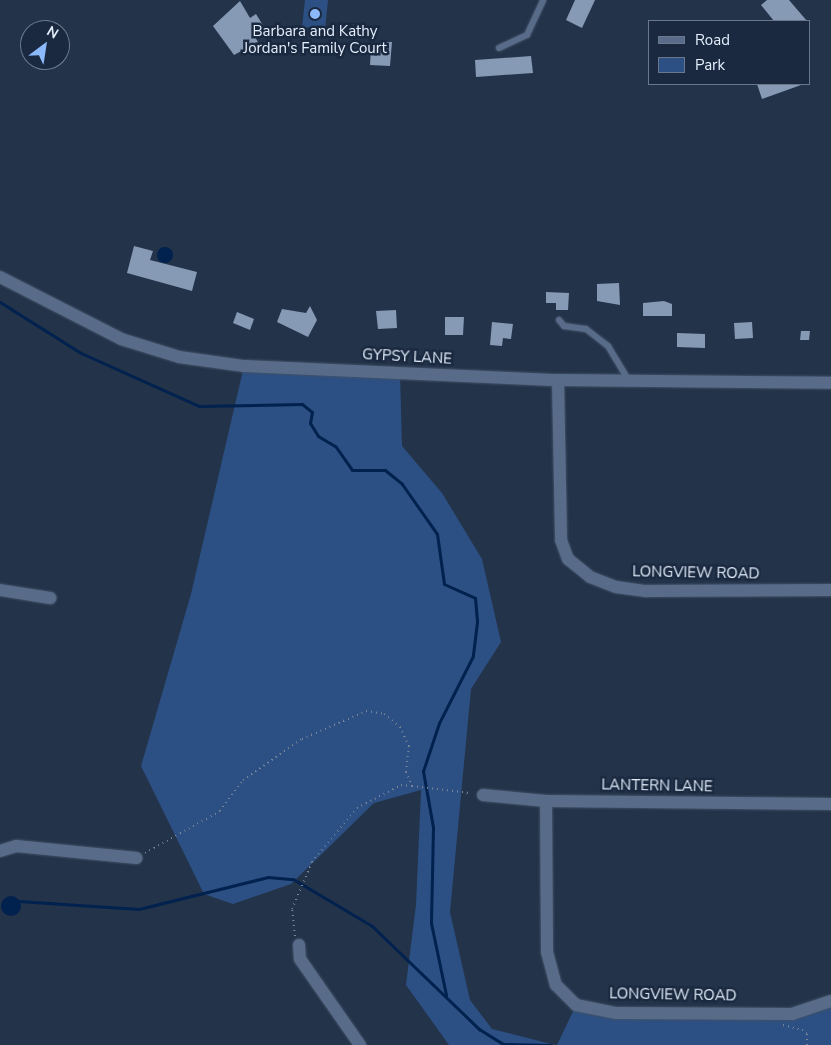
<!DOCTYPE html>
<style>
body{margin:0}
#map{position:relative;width:831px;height:1045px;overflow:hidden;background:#23334a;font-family:"Nunito Sans",sans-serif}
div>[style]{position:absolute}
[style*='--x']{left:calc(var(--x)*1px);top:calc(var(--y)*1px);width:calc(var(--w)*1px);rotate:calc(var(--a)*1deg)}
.green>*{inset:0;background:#2c5083}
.water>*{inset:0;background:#01214e}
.round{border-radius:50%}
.stream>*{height:3px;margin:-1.5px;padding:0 1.5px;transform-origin:1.5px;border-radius:1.5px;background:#01214e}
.building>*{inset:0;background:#879ab5}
.path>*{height:2px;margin-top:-1px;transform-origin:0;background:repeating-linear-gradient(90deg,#79869a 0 1px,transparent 0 5px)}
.roads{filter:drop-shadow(0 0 1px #425167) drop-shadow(0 0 1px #425167)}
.lane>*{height:6px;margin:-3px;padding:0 3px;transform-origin:3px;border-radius:3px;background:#586c89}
.street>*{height:12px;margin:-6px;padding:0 6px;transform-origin:6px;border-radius:6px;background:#586c89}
.dots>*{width:14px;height:14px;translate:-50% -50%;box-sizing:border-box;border:2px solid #1a293f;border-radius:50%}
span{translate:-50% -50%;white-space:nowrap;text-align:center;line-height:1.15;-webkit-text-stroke:5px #1a293f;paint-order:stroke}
.poi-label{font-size:15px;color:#e4eefd}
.street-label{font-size:15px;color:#e4eefd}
.legend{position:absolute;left:648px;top:20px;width:162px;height:65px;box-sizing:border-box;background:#1a293f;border:1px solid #6b788b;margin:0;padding:6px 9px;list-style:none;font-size:15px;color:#e4eefd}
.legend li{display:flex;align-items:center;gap:10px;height:25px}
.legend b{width:25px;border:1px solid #6b788b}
.north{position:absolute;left:20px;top:20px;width:50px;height:50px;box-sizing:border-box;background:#1a293f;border:1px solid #6b788b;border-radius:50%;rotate:31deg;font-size:14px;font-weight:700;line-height:20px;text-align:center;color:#e4eefd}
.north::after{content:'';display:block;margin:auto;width:18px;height:22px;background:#8bb9fc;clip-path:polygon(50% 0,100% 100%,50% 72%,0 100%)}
</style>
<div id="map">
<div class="green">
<i style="clip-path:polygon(305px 0,328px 0,325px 30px,302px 27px)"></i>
<i style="clip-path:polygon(244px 366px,400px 373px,402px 446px,442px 493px,482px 559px,501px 642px,471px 689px,450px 912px,470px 1000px,492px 1029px,555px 1045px,449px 1045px,406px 985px,416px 905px,421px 790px,374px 803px,291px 884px,233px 904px,204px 894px,141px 766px,191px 594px)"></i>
<i style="clip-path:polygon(831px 1001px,831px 1045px,557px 1045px,576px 1005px,616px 1013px,792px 1014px)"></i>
</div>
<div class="water">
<i class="round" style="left:157px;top:247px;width:16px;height:16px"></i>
<i class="round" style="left:1px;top:896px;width:20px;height:20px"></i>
</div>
<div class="stream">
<i style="--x:0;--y:302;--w:96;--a:32.2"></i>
<i style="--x:81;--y:353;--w:129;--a:24.2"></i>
<i style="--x:199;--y:406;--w:103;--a:-1.1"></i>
<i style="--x:302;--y:404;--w:13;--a:39"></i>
<i style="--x:312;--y:412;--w:11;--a:100"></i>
<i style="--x:310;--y:423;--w:15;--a:58"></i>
<i style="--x:318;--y:436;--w:21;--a:31"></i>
<i style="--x:336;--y:447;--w:28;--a:55"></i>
<i style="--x:352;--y:470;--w:33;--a:0"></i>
<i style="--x:385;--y:470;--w:22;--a:39"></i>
<i style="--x:402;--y:484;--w:61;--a:55"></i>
<i style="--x:437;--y:534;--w:50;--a:82"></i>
<i style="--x:444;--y:584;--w:34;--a:24"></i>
<i style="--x:475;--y:598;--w:24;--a:85"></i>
<i style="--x:477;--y:622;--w:34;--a:97"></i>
<i style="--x:473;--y:656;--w:75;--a:116.9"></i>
<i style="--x:439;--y:723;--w:51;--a:108.4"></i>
<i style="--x:423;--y:771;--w:57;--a:79.9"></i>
<i style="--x:433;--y:827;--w:96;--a:91.2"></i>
<i style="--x:431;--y:923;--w:74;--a:78.2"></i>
<i style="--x:18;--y:901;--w:121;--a:3.8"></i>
<i style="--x:139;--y:909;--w:133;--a:-13.9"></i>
<i style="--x:268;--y:877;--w:25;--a:5"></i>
<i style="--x:293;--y:879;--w:92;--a:30.7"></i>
<i style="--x:372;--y:926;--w:149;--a:43.9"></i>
<i style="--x:479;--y:1029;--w:28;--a:32"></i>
<i style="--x:503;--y:1044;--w:48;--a:1.2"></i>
</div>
<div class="building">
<i style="clip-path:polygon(575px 0,595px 0,582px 28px,566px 20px)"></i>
<i style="clip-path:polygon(767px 0,789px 0,807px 21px,774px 21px,761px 5px)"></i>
<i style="clip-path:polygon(240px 1px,250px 18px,256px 14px,264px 27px,253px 34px,258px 42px,234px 55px,213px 26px)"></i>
<i style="clip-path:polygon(380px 42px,392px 42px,390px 66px,370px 65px,371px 47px,379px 48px)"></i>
<i style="clip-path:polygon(531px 56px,533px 73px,476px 77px,475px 60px)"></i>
<i style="clip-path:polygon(757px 84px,801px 84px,801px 85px,762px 99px)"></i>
<i style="clip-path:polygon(134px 246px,153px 251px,150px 260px,197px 272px,192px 291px,127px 273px)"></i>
<i style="clip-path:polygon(619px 283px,620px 305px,597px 301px,597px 284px)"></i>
<i style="clip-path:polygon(546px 292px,569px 293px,568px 310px,556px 310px,556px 303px,546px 303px)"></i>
<i style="clip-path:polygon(664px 301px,672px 304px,672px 316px,643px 316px,643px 303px)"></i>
<i style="clip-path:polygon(310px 306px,317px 320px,308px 337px,277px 322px,282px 309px,306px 313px)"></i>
<i style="clip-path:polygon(396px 310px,397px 328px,378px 329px,376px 311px)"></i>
<i style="clip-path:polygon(237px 312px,254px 319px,250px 330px,233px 323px)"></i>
<i style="clip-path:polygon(445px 317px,464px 317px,463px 335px,445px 335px)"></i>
<i style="clip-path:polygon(492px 322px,513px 324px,511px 339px,503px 338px,502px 346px,490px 345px)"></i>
<i style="clip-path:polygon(752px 322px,753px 338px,735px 339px,734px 323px)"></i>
<i style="clip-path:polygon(801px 331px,810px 331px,809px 340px,800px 340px)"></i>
<i style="clip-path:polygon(677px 333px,705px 334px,705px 348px,677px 347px)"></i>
</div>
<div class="path">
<i style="--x:145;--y:853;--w:86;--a:-29.2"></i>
<i style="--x:220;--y:811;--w:39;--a:-53"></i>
<i style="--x:243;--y:780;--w:72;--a:-34.8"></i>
<i style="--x:302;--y:739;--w:70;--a:-23.6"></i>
<i style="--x:366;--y:711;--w:18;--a:9"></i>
<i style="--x:384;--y:714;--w:21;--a:39"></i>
<i style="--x:400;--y:727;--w:21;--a:65"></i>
<i style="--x:409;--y:746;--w:26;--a:97"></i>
<i style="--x:406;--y:772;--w:15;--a:67"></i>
<i style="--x:412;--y:786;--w:59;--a:6.8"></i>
<i style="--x:295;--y:936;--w:27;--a:-96"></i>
<i style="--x:292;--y:909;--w:51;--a:-66.9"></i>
<i style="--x:312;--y:862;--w:70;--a:-50.2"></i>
<i style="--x:357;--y:808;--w:50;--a:-27.6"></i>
<i style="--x:401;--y:785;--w:11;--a:5"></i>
<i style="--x:783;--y:1025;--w:20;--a:15"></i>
<i style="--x:802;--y:1030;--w:6;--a:39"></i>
<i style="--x:807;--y:1034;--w:11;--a:90"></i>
</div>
<div class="roads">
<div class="lane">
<i style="--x:499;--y:48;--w:31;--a:-25"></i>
<i style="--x:527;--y:35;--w:38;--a:-65"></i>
<i style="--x:559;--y:320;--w:8;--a:50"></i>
<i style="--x:564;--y:326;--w:22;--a:8"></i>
<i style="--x:586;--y:329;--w:28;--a:38"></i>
<i style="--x:608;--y:346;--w:41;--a:59"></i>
</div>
<div class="street">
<i style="--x:0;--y:277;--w:136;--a:27.1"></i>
<i style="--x:121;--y:339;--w:61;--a:17.2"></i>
<i style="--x:179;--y:357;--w:66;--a:7.9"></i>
<i style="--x:244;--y:366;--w:314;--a:2.6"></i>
<i style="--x:558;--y:380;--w:273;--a:0.6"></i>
<i style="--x:558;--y:380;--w:160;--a:88.9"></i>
<i style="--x:561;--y:540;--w:20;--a:70"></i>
<i style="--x:568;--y:559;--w:28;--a:39"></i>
<i style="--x:590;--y:577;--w:28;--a:21"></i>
<i style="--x:616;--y:587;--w:30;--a:8"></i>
<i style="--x:646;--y:591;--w:185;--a:-0.3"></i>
<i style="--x:0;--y:590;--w:51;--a:9.1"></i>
<i style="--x:483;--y:795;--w:63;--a:5.4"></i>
<i style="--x:546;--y:801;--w:285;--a:0.6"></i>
<i style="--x:546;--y:801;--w:151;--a:89.6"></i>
<i style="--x:547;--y:952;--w:34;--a:75"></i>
<i style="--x:556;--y:985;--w:28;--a:45"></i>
<i style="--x:576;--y:1005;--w:41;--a:11.3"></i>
<i style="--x:616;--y:1013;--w:176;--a:0.3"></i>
<i style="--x:792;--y:1014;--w:41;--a:-18.4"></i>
<i style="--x:0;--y:851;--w:17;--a:-17"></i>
<i style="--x:16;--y:846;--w:121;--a:5.7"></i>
<i style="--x:299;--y:945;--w:14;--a:86"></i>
<i style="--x:300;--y:959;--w:105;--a:55.1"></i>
</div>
</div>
<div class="dots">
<i style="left:315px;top:14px;background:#8bb9fc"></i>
</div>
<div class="poi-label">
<span style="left:315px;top:40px">Barbara and Kathy<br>Jordan's Family Court</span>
</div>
<div class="street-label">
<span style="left:407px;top:357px;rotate:3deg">GYPSY LANE</span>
<span style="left:696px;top:573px;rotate:1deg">LONGVIEW ROAD</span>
<span style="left:657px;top:786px;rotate:1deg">LANTERN LANE</span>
<span style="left:673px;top:995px;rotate:1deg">LONGVIEW ROAD</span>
</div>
<ul class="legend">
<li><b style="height:6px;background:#586c89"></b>Road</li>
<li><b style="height:14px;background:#2c5083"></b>Park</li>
</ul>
<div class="north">N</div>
</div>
